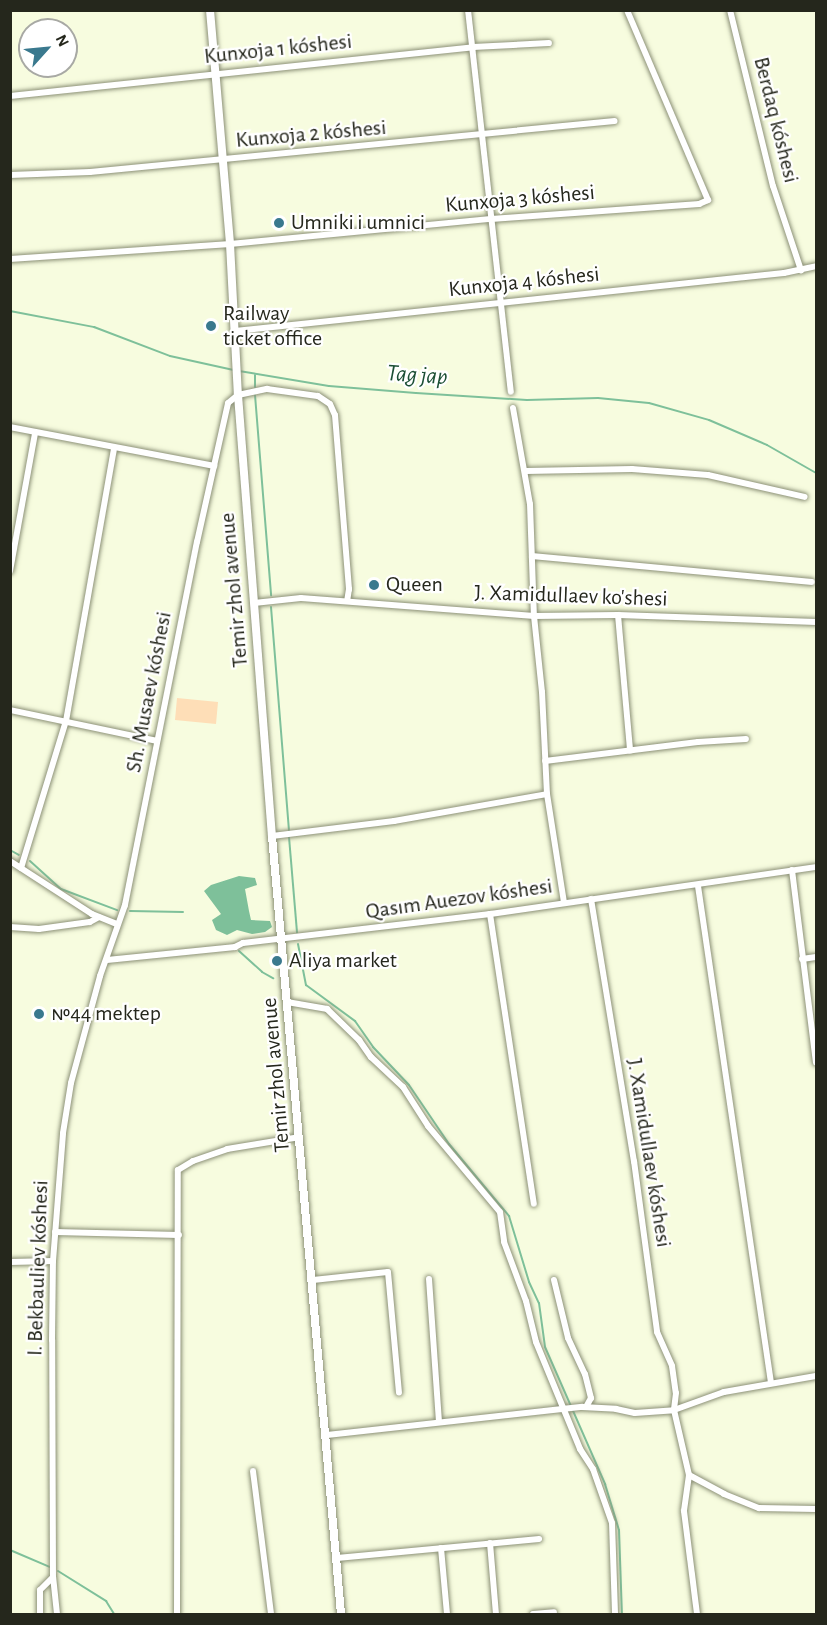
<!DOCTYPE html>
<meta charset="utf-8">
<style>
body{margin:0}
#map{position:relative;width:827px;height:1625px;overflow:hidden;background:#f7fcdf;font-family:"Alegreya Sans",sans-serif}
div>[style]{position:absolute}
[style*='--x']{left:calc(var(--x)*1px);top:calc(var(--y)*1px);width:calc(var(--w)*1px);rotate:calc(var(--a)*1deg)}
.green>*{inset:0;background:#fedeb7}
.water>*{inset:0;background:#7ec09a}
.stream>*{height:2px;margin:-1px;padding:0 1px;transform-origin:1px;border-radius:1px;background:#7ec09a}
.roads{filter:drop-shadow(0 0 2px #8c9177) drop-shadow(0 0 2px #8c9177)}
.street>*{height:6px;margin:-3px;padding:0 3px;transform-origin:3px;border-radius:3px;background:#fff}
.secondary>*{height:8px;margin:-4px;padding:0 4px;transform-origin:4px;border-radius:4px;background:#fff}
.dots>*{width:16px;height:16px;translate:-50% -50%;box-sizing:border-box;border:3px solid #fff;border-radius:50%}
span{translate:-50% -50%;white-space:nowrap;text-align:center;line-height:1.15;-webkit-text-stroke:4.5px #fff;paint-order:stroke}
.street-label{font-size:22px;color:#25271c}
.poi-label{font-size:22px;color:#25271c}
.left{translate:0 -50%;text-align:left}
.water-label{font-size:24px;color:#1c4f35;font-style:italic}
.frame{position:absolute;inset:0;border:12px solid #25271c;pointer-events:none}
.north{position:absolute;left:18px;top:18px;width:60px;height:60px;box-sizing:border-box;background:#fff;border:2px solid #a8a9a4;border-radius:50%;rotate:63deg;font-size:16px;font-weight:700;line-height:24px;text-align:center;color:#25271c}
.north::after{content:'';display:block;margin:auto;width:21px;height:27px;background:#3a798e;clip-path:polygon(50% 0,100% 100%,50% 72%,0 100%)}
</style>
<div id="map">
<div class="green">
<i style="clip-path:polygon(177px 698px,218px 702px,216px 724px,175px 720px)"></i>
</div>
<div class="water">
<i style="clip-path:polygon(239px 876px,255px 878px,257px 885px,245px 889px,249px 911px,251px 920px,270px 921px,272px 927px,265px 932px,252px 934px,237px 930px,227px 935px,216px 930px,212px 920px,221px 914px,204px 891px,211px 885px)"></i>
</div>
<div class="stream">
<i style="--x:10;--y:311;--w:86;--a:10.8"></i>
<i style="--x:94;--y:327;--w:81;--a:20.9"></i>
<i style="--x:170;--y:356;--w:65;--a:12.5"></i>
<i style="--x:239;--y:371;--w:91;--a:9.5"></i>
<i style="--x:329;--y:386;--w:87;--a:4.6"></i>
<i style="--x:416;--y:393;--w:111;--a:3.6"></i>
<i style="--x:527;--y:400;--w:71;--a:-1.6"></i>
<i style="--x:598;--y:398;--w:51;--a:5.6"></i>
<i style="--x:649;--y:403;--w:62;--a:15.8"></i>
<i style="--x:709;--y:420;--w:63;--a:23.3"></i>
<i style="--x:767;--y:445;--w:56;--a:29.7"></i>
<i style="--x:255;--y:387;--w:12;--a:-90"></i>
<i style="--x:255;--y:395;--w:201;--a:85.4"></i>
<i style="--x:271;--y:607;--w:225;--a:85.4"></i>
<i style="--x:289;--y:837;--w:96;--a:85.2"></i>
<i style="--x:10;--y:850;--w:10;--a:29"></i>
<i style="--x:30;--y:861;--w:42;--a:42.1"></i>
<i style="--x:61;--y:889;--w:60;--a:20.6"></i>
<i style="--x:130;--y:911;--w:53;--a:1.1"></i>
<i style="--x:298;--y:944;--w:42;--a:79"></i>
<i style="--x:306;--y:985;--w:61;--a:36.3"></i>
<i style="--x:355;--y:1021;--w:32;--a:55"></i>
<i style="--x:373;--y:1047;--w:52;--a:46.5"></i>
<i style="--x:409;--y:1085;--w:71;--a:55.9"></i>
<i style="--x:449;--y:1144;--w:94;--a:50.2"></i>
<i style="--x:509;--y:1216;--w:69;--a:73.1"></i>
<i style="--x:529;--y:1282;--w:23;--a:65"></i>
<i style="--x:539;--y:1303;--w:44;--a:82.2"></i>
<i style="--x:545;--y:1347;--w:150;--a:66.3"></i>
<i style="--x:605;--y:1484;--w:48;--a:73.1"></i>
<i style="--x:619;--y:1530;--w:84;--a:88"></i>
<i style="--x:239;--y:951;--w:31;--a:42"></i>
<i style="--x:262;--y:972;--w:13;--a:29"></i>
<i style="--x:10;--y:1550;--w:43;--a:23"></i>
<i style="--x:58;--y:1571;--w:57;--a:32"></i>
<i style="--x:106;--y:1601;--w:15;--a:58"></i>
</div>
<div class="roads">
<div class="street">
<i style="--x:468;--y:10;--w:384;--a:83.6"></i>
<i style="--x:730;--y:10;--w:181;--a:76.3"></i>
<i style="--x:773;--y:186;--w:89;--a:71.6"></i>
<i style="--x:10;--y:96;--w:466;--a:-6"></i>
<i style="--x:473;--y:47;--w:76;--a:-3"></i>
<i style="--x:10;--y:175;--w:80;--a:-2.1"></i>
<i style="--x:90;--y:172;--w:527;--a:-5.55"></i>
<i style="--x:10;--y:259;--w:221;--a:-3.9"></i>
<i style="--x:230;--y:244;--w:262;--a:-5.5"></i>
<i style="--x:491;--y:219;--w:209;--a:-4.1"></i>
<i style="--x:699;--y:204;--w:10;--a:-24"></i>
<i style="--x:708;--y:200;--w:207;--a:-113.1"></i>
<i style="--x:235;--y:331;--w:552;--a:-6.03"></i>
<i style="--x:784;--y:273;--w:33;--a:-12"></i>
<i style="--x:513;--y:408;--w:97;--a:80"></i>
<i style="--x:530;--y:504;--w:112;--a:88"></i>
<i style="--x:534;--y:616;--w:76;--a:84"></i>
<i style="--x:542;--y:692;--w:102;--a:87.2"></i>
<i style="--x:547;--y:794;--w:110;--a:81.1"></i>
<i style="--x:10;--y:427;--w:208;--a:10.8"></i>
<i style="--x:526;--y:471;--w:106;--a:-1.1"></i>
<i style="--x:632;--y:469;--w:76;--a:4.5"></i>
<i style="--x:708;--y:475;--w:99;--a:12.8"></i>
<i style="--x:532;--y:556;--w:281;--a:5.3"></i>
<i style="--x:10;--y:571;--w:139;--a:-79.7"></i>
<i style="--x:254;--y:603;--w:47;--a:-6.1"></i>
<i style="--x:301;--y:598;--w:234;--a:4.4"></i>
<i style="--x:534;--y:616;--w:84;--a:-0.7"></i>
<i style="--x:618;--y:615;--w:198;--a:2"></i>
<i style="--x:618;--y:615;--w:136;--a:84.9"></i>
<i style="--x:10;--y:710;--w:150;--a:11.9"></i>
<i style="--x:545;--y:761;--w:154;--a:-7.1"></i>
<i style="--x:698;--y:742;--w:48;--a:-3.6"></i>
<i style="--x:272;--y:836;--w:123;--a:-7"></i>
<i style="--x:394;--y:821;--w:155;--a:-10"></i>
<i style="--x:10;--y:861;--w:98;--a:32.9"></i>
<i style="--x:92;--y:914;--w:27;--a:22"></i>
<i style="--x:21;--y:868;--w:154;--a:-73"></i>
<i style="--x:66;--y:721;--w:276;--a:-80"></i>
<i style="--x:792;--y:870;--w:194;--a:82.9"></i>
<i style="--x:698;--y:886;--w:502;--a:81.64"></i>
<i style="--x:591;--y:899;--w:266;--a:80.7"></i>
<i style="--x:634;--y:1161;--w:173;--a:82.3"></i>
<i style="--x:657;--y:1332;--w:37;--a:66"></i>
<i style="--x:672;--y:1366;--w:27;--a:82"></i>
<i style="--x:676;--y:1393;--w:17;--a:97"></i>
<i style="--x:674;--y:1410;--w:67;--a:77"></i>
<i style="--x:689;--y:1475;--w:40;--a:28"></i>
<i style="--x:724;--y:1494;--w:38;--a:22"></i>
<i style="--x:759;--y:1508;--w:57;--a:1"></i>
<i style="--x:490;--y:914;--w:293;--a:81.4"></i>
<i style="--x:10;--y:927;--w:29;--a:4"></i>
<i style="--x:39;--y:929;--w:51;--a:-7.8"></i>
<i style="--x:90;--y:922;--w:10;--a:-29"></i>
<i style="--x:802;--y:959;--w:14;--a:-8"></i>
<i style="--x:107;--y:960;--w:129;--a:-5.8"></i>
<i style="--x:235;--y:947;--w:9;--a:-27"></i>
<i style="--x:243;--y:943;--w:249;--a:-6.7"></i>
<i style="--x:490;--y:914;--w:329;--a:-8.2"></i>
<i style="--x:287;--y:1002;--w:41;--a:9.9"></i>
<i style="--x:327;--y:1009;--w:45;--a:44.1"></i>
<i style="--x:359;--y:1040;--w:21;--a:55"></i>
<i style="--x:371;--y:1057;--w:44;--a:43.2"></i>
<i style="--x:403;--y:1087;--w:46;--a:57.3"></i>
<i style="--x:428;--y:1126;--w:112;--a:50.1"></i>
<i style="--x:500;--y:1212;--w:30;--a:82"></i>
<i style="--x:504;--y:1242;--w:63;--a:69.6"></i>
<i style="--x:526;--y:1301;--w:42;--a:76.3"></i>
<i style="--x:536;--y:1342;--w:116;--a:67.6"></i>
<i style="--x:580;--y:1449;--w:24;--a:57"></i>
<i style="--x:593;--y:1469;--w:57;--a:70.6"></i>
<i style="--x:612;--y:1523;--w:91;--a:88.1"></i>
<i style="--x:55;--y:1232;--w:124;--a:1.4"></i>
<i style="--x:10;--y:1262;--w:43;--a:-1.3"></i>
<i style="--x:429;--y:1279;--w:143;--a:86"></i>
<i style="--x:313;--y:1280;--w:75;--a:-6.1"></i>
<i style="--x:388;--y:1272;--w:121;--a:84.8"></i>
<i style="--x:554;--y:1280;--w:60;--a:76.4"></i>
<i style="--x:568;--y:1338;--w:40;--a:65"></i>
<i style="--x:585;--y:1374;--w:25;--a:76"></i>
<i style="--x:591;--y:1398;--w:10;--a:119"></i>
<i style="--x:327;--y:1435;--w:257;--a:-6.3"></i>
<i style="--x:582;--y:1407;--w:34;--a:3"></i>
<i style="--x:616;--y:1409;--w:19;--a:12"></i>
<i style="--x:635;--y:1413;--w:39;--a:-4"></i>
<i style="--x:674;--y:1410;--w:53;--a:-19.8"></i>
<i style="--x:724;--y:1392;--w:93;--a:-9.9"></i>
<i style="--x:253;--y:1471;--w:144;--a:82.8"></i>
<i style="--x:689;--y:1475;--w:36;--a:98"></i>
<i style="--x:684;--y:1511;--w:104;--a:82.8"></i>
<i style="--x:490;--y:1543;--w:71;--a:85.2"></i>
<i style="--x:441;--y:1548;--w:66;--a:84.8"></i>
<i style="--x:337;--y:1558;--w:203;--a:-5.4"></i>
<i style="--x:40;--y:1614;--w:24;--a:-90"></i>
<i style="--x:40;--y:1590;--w:18;--a:-45"></i>
<i style="--x:57;--y:1614;--w:37;--a:-96"></i>
<i style="--x:53;--y:1577;--w:237;--a:-90.2"></i>
<i style="--x:52;--y:1340;--w:79;--a:-89.3"></i>
<i style="--x:53;--y:1261;--w:128;--a:-85.5"></i>
<i style="--x:63;--y:1133;--w:51;--a:-80.9"></i>
<i style="--x:71;--y:1083;--w:111;--a:-74.8"></i>
<i style="--x:100;--y:976;--w:75;--a:-70.6"></i>
<i style="--x:125;--y:905;--w:370;--a:-78.8"></i>
<i style="--x:197;--y:542;--w:142;--a:-77.4"></i>
<i style="--x:228;--y:403;--w:13;--a:-39"></i>
<i style="--x:238;--y:395;--w:30;--a:-12"></i>
<i style="--x:267;--y:389;--w:51;--a:7.8"></i>
<i style="--x:318;--y:396;--w:14;--a:34"></i>
<i style="--x:330;--y:404;--w:12;--a:66"></i>
<i style="--x:335;--y:415;--w:175;--a:85.4"></i>
<i style="--x:349;--y:589;--w:12;--a:99"></i>
<i style="--x:177;--y:1614;--w:444;--a:-89.9"></i>
<i style="--x:178;--y:1170;--w:17;--a:-31"></i>
<i style="--x:193;--y:1161;--w:36;--a:-19"></i>
<i style="--x:227;--y:1149;--w:74;--a:-9.3"></i>
<i style="--x:533;--y:1614;--w:21;--a:-5"></i>
</div>
<div class="secondary">
<i style="--x:210;--y:10;--w:235;--a:85.1"></i>
<i style="--x:230;--y:244;--w:151;--a:87"></i>
<i style="--x:238;--y:395;--w:442;--a:85.6"></i>
<i style="--x:272;--y:836;--w:781;--a:84.93"></i>
</div>
</div>
<div class="dots">
<i style="left:279px;top:223px;background:#3a798e"></i>
<i style="left:211px;top:326px;background:#3a798e"></i>
<i style="left:374px;top:585px;background:#3a798e"></i>
<i style="left:277px;top:961px;background:#3a798e"></i>
<i style="left:39px;top:1014px;background:#3a798e"></i>
</div>
<div class="street-label">
<span style="left:278px;top:49px;rotate:-6deg">Kunxoja 1 kóshesi</span>
<span style="left:776px;top:120px;rotate:76deg">Berdaq kóshesi</span>
<span style="left:311px;top:134px;rotate:-5deg">Kunxoja 2 kóshesi</span>
<span style="left:520px;top:199px;rotate:-5deg">Kunxoja 3 kóshesi</span>
<span style="left:524px;top:282px;rotate:-6deg">Kunxoja 4 kóshesi</span>
<span style="left:234px;top:590px;rotate:-95deg">Temir zhol avenue</span>
<span style="left:571px;top:596px;rotate:2deg">J. Xamidullaev ko'shesi</span>
<span style="left:149px;top:692px;rotate:-79deg">Sh. Musaev kóshesi</span>
<span style="left:459px;top:899px;rotate:-8deg">Qasım Auezov kóshesi</span>
<span style="left:276px;top:1075px;rotate:-95deg">Temir zhol avenue</span>
<span style="left:649px;top:1153px;rotate:81deg">J. Xamidullaev kóshesi</span>
<span style="left:38px;top:1268px;rotate:-88deg">I. Bekbauliev kóshesi</span>
</div>
<div class="poi-label">
<span class="left" style="left:291px;top:223px">Umniki i umnici</span>
<span class="left" style="left:223px;top:326px">Railway<br>ticket office</span>
<span class="left" style="left:386px;top:585px">Queen</span>
<span class="left" style="left:289px;top:961px">Aliya market</span>
<span class="left" style="left:51px;top:1014px">№44 mektep</span>
</div>
<div class="water-label">
<span style="left:417px;top:376px;rotate:4deg">Tag jap</span>
</div>
<div class="frame"></div>
<div class="north">N</div>
</div>
